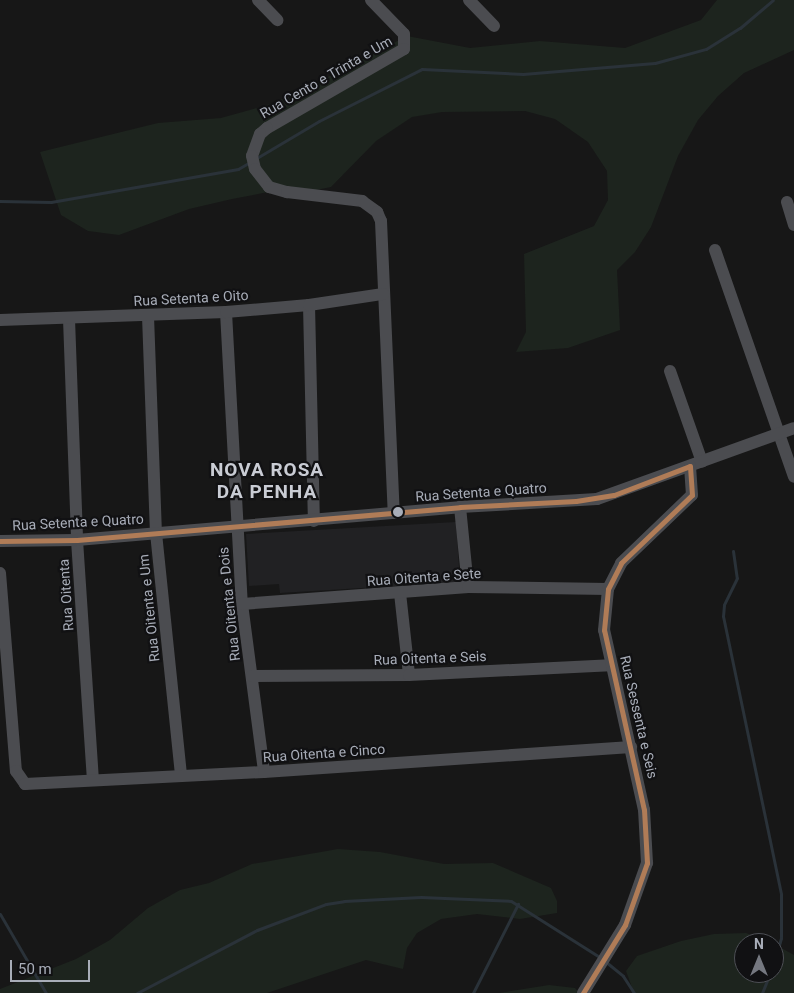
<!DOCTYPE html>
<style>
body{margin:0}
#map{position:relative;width:794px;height:993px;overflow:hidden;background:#171717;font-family:Roboto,sans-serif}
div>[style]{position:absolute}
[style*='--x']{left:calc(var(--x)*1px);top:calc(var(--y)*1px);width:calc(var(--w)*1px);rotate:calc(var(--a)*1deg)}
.built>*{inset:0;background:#212123}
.green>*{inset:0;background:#1d241e}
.stream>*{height:3px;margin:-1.5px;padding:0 1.5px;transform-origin:1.5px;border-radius:1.5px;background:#2a3239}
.street>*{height:12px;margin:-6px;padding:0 6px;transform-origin:6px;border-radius:6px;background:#4b4c50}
.bus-1>*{height:5px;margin:-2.5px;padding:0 2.5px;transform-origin:2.5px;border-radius:2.5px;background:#b07c57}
.dots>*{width:14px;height:14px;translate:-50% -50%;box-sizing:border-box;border:2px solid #111113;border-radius:50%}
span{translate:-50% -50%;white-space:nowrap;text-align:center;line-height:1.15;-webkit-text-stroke:4.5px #111113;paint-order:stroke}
.street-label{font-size:14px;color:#a8adb8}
.district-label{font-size:19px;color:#c9ccd4;font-weight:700;letter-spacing:1px}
.north{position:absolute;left:734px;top:933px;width:50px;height:50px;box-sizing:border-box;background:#111113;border:1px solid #4d4f55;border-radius:50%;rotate:0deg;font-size:14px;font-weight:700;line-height:20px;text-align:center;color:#a8adb8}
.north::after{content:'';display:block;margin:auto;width:18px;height:22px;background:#757880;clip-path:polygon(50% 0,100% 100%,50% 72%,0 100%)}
.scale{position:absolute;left:10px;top:960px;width:80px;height:22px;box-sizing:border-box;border:2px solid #a8adb8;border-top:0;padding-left:6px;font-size:15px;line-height:18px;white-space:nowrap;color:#a8adb8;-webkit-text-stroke:4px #111113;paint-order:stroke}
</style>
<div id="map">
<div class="built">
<i style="clip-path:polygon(456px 522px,460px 582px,280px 593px,279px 584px,249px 586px,246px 534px)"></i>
</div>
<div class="green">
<i style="clip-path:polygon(717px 0,794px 0,794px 50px,744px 73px,718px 96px,698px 120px,678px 156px,651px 227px,635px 252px,617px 270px,620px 330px,568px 348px,516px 352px,526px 332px,524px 254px,594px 226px,608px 200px,607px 171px,588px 142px,555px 119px,525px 111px,442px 112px,412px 117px,376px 141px,331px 187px,306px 192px,279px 190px,232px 199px,189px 209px,119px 235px,88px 231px,61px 215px,40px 152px,158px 123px,221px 118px,264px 106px,293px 95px,407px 36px,470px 48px,540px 41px,625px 48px,701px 20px)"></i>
<i style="clip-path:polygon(338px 849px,380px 852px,444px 864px,493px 863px,551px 888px,557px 901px,557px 913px,520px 919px,477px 914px,441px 919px,417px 933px,407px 948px,403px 969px,366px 960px,267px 993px,0 993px,0 989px,76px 959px,110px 940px,148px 908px,180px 890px,209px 883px,252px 864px)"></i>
<i style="clip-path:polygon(746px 933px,773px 943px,744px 943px,744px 973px,774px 973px,774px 944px,794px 955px,794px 993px,634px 993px,626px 971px,637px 956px,681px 941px,714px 934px)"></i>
<i style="clip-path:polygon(549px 985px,575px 988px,579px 993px,499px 993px)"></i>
</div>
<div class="stream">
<i style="--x:255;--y:159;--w:74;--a:-30.7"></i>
<i style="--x:319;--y:121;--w:115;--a:-26.8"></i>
<i style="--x:422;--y:69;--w:101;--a:2.8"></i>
<i style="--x:523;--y:74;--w:132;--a:-4.8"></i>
<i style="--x:655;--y:63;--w:53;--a:-15.4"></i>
<i style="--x:706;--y:49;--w:40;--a:-32"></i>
<i style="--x:740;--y:28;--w:43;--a:-40.3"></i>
<i style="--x:0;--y:201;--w:51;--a:1.1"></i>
<i style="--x:51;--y:202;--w:190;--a:-10"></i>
<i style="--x:238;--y:169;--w:14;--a:-30"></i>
<i style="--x:733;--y:551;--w:27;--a:82"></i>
<i style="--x:737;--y:578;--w:30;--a:116"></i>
<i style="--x:724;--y:605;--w:11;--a:95"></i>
<i style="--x:723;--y:616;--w:284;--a:78.2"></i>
<i style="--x:781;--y:894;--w:44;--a:90"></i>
<i style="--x:781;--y:938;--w:26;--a:106"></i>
<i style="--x:0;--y:914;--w:91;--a:59.8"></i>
<i style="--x:606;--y:962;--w:22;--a:39"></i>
<i style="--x:623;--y:976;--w:20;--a:57"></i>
<i style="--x:137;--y:993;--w:136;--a:-27.7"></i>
<i style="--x:257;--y:930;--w:74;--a:-20.6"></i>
<i style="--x:326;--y:904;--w:18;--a:-9"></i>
<i style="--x:344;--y:901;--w:77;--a:-3"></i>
<i style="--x:421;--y:897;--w:90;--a:2.5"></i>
<i style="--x:511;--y:901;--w:107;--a:32.3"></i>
<i style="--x:473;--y:993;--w:100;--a:-63.2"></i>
<i style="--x:762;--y:993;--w:22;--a:-68"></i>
</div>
<div class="street">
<i style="--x:258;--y:0;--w:28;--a:46"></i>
<i style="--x:371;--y:0;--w:47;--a:45.9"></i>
<i style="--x:404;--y:34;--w:15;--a:90"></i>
<i style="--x:404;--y:49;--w:158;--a:150"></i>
<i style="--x:267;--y:128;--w:9;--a:139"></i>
<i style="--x:260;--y:134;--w:23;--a:110"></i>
<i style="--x:252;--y:156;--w:13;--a:77"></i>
<i style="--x:255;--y:169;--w:23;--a:52"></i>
<i style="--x:269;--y:187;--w:19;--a:16"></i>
<i style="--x:287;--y:192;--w:76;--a:6.8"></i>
<i style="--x:362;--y:201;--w:19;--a:36"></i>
<i style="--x:377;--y:212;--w:10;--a:66"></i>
<i style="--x:381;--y:221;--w:292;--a:87.5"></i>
<i style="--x:469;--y:0;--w:36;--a:46"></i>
<i style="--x:787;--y:202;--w:24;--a:73"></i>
<i style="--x:715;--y:250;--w:240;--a:70.8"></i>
<i style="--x:309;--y:305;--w:216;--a:88.7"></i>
<i style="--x:226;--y:312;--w:292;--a:86.9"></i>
<i style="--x:242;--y:604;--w:169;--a:82.5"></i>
<i style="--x:148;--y:316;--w:217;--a:87.9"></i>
<i style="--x:156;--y:533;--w:244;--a:84.1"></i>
<i style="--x:69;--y:319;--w:221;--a:87.9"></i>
<i style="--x:77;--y:540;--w:240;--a:86.2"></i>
<i style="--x:0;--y:320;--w:226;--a:-2"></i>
<i style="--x:226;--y:312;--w:83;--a:-4.8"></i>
<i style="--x:309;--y:305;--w:75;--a:-8.5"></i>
<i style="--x:670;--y:371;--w:96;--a:70.6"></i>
<i style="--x:460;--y:507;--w:80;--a:84.3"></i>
<i style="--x:0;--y:541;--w:77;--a:-0.7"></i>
<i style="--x:77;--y:540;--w:384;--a:-4.9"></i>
<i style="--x:460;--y:507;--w:137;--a:-3.3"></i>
<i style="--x:597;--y:499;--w:209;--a:-19.8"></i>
<i style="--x:0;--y:573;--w:199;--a:85.4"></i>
<i style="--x:16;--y:771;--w:16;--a:55"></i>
<i style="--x:25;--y:784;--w:239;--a:-2.9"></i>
<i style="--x:264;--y:772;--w:368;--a:-3.9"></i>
<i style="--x:400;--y:593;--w:82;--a:83.7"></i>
<i style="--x:242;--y:604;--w:227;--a:-4.3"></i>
<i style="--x:468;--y:587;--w:140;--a:0.8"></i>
<i style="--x:252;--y:676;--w:157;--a:-0.4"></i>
<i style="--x:409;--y:675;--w:201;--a:-2.8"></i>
<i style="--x:583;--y:993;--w:80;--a:-58.3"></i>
<i style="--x:625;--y:925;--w:66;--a:-70.5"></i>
<i style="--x:647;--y:863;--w:53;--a:-93.2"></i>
<i style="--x:644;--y:810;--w:184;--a:-102.5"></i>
<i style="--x:604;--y:630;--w:41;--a:-84.4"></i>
<i style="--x:608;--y:589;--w:29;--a:-63"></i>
<i style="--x:621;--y:563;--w:98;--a:-43.8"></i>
<i style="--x:692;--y:495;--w:29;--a:-94"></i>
</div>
<div class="bus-1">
<i style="--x:0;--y:541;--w:77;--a:-0.7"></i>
<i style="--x:77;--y:540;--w:384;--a:-4.9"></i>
<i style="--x:460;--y:507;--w:116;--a:-3"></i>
<i style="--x:576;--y:501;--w:38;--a:-9"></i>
<i style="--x:614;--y:495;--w:81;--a:-20.9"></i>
<i style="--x:583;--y:993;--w:80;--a:-58.3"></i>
<i style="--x:625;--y:925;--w:66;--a:-70.5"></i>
<i style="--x:647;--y:863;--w:53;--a:-93.2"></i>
<i style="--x:644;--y:810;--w:184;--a:-102.5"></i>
<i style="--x:604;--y:630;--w:41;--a:-84.4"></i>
<i style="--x:608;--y:589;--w:29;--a:-63"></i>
<i style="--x:621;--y:563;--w:98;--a:-43.8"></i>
<i style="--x:692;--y:495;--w:29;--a:-94"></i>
</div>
<div class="dots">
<i style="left:398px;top:512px;background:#a8adb8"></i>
</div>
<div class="street-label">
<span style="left:326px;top:77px;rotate:-30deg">Rua Cento e Trinta e Um</span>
<span style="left:191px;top:298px;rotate:-3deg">Rua Setenta e Oito</span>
<span style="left:481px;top:492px;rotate:-4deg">Rua Setenta e Quatro</span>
<span style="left:78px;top:522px;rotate:-3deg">Rua Setenta e Quatro</span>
<span style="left:424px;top:577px;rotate:-4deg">Rua Oitenta e Sete</span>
<span style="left:66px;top:595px;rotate:-94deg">Rua Oitenta</span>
<span style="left:229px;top:604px;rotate:-96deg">Rua Oitenta e Dois</span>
<span style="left:149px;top:608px;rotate:-96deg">Rua Oitenta e Um</span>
<span style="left:430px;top:658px;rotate:-2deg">Rua Oitenta e Seis</span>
<span style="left:639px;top:717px;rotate:77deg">Rua Sessenta e Seis</span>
<span style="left:324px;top:753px;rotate:-4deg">Rua Oitenta e Cinco</span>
</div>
<div class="district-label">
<span style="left:267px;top:481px">NOVA ROSA<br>DA PENHA</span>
</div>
<div class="north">N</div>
<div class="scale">50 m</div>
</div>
